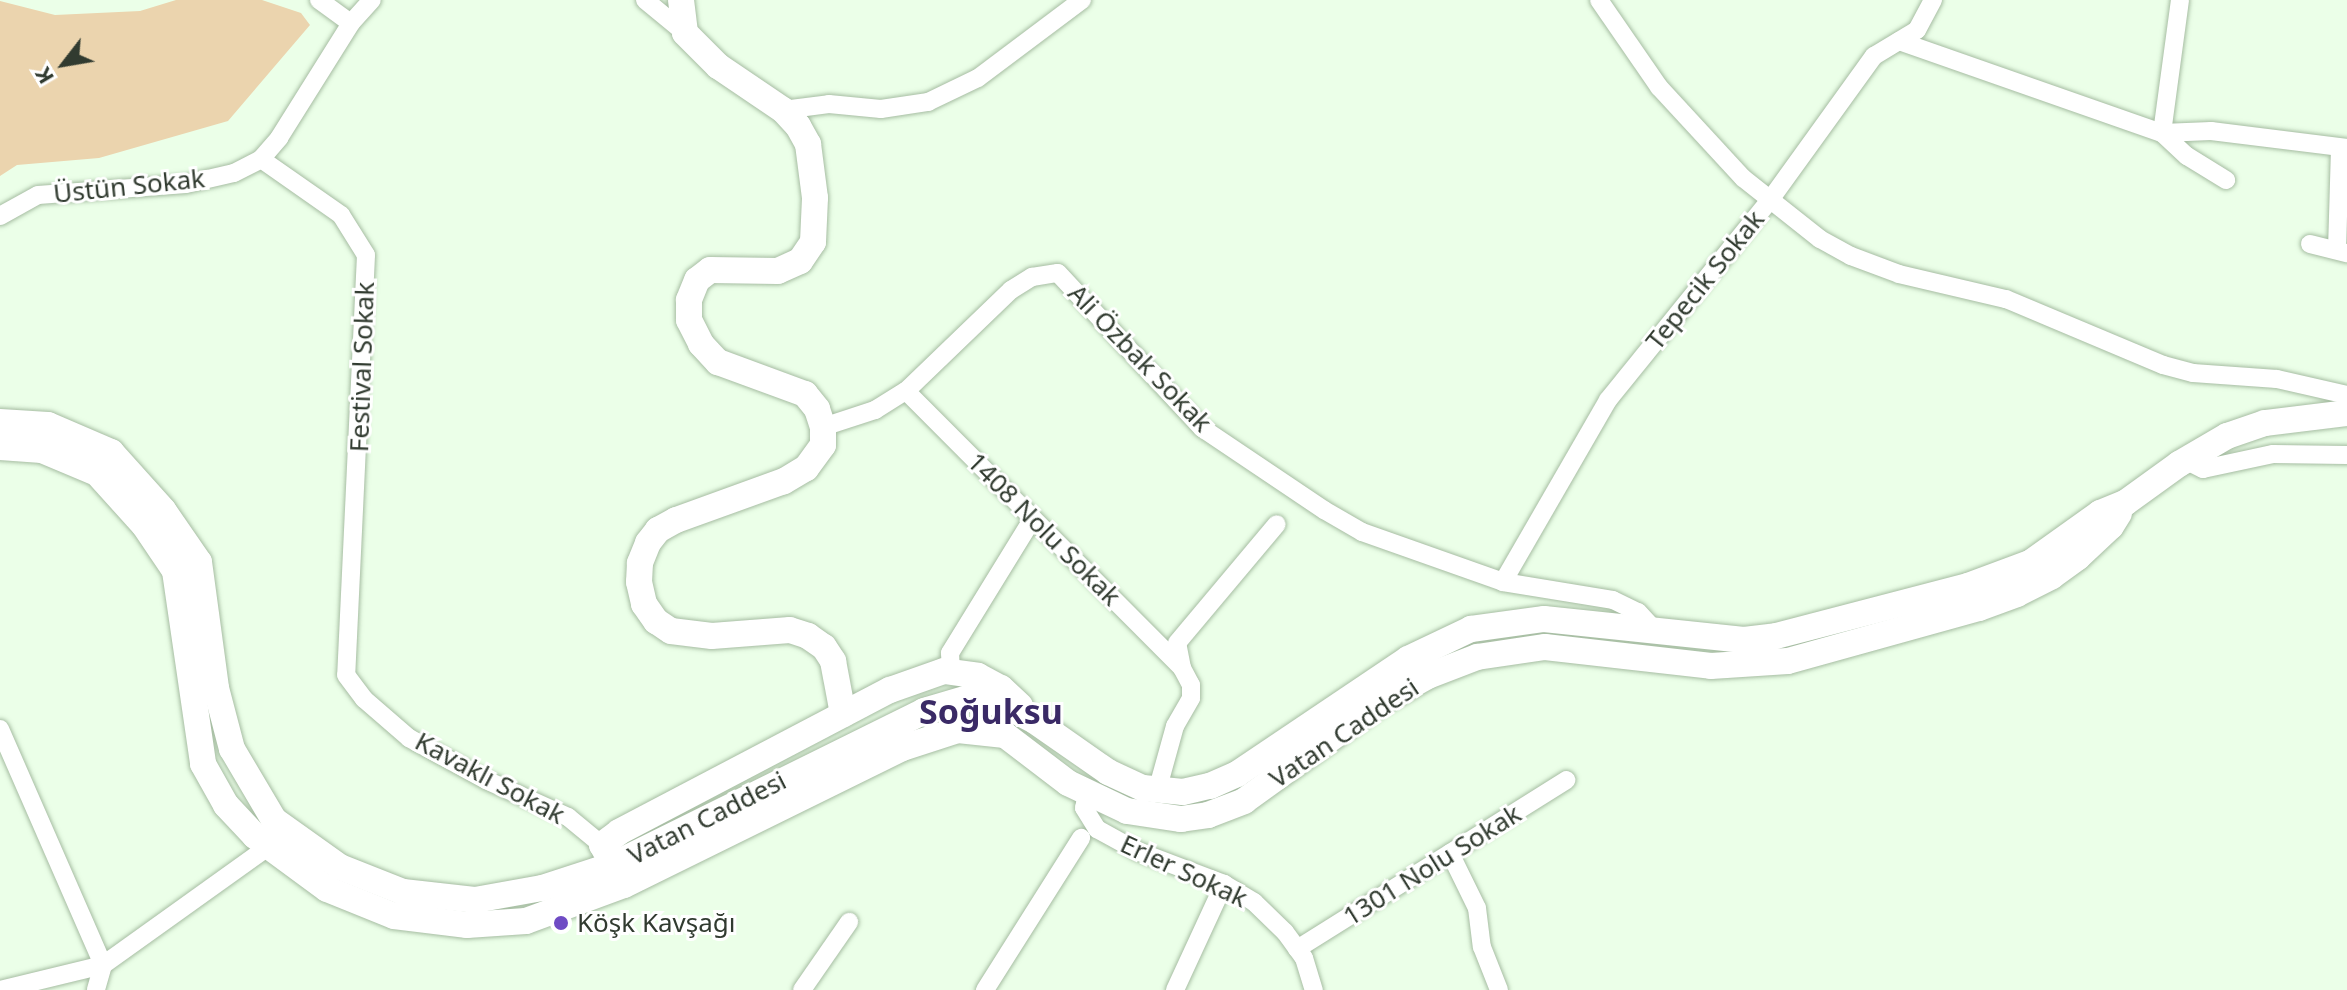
<!DOCTYPE html>
<meta charset="utf-8">
<style>
body{margin:0}
#map{position:relative;width:2347px;height:990px;overflow:hidden;background:#ebffe8;font-family:"Noto Sans",sans-serif}
div>[style]{position:absolute}
[style*='--x']{left:calc(var(--x)*1px);top:calc(var(--y)*1px);width:calc(var(--w)*1px);rotate:calc(var(--a)*1deg)}
.green>*{inset:0;background:#ebd4ae}
.roads{filter:drop-shadow(0 0 2px #a6bda2) drop-shadow(0 0 2px #a6bda2)}
.street>*{height:18px;margin:-9px;padding:0 9px;transform-origin:9px;border-radius:9px;background:#fff}
.secondary>*{height:26px;margin:-13px;padding:0 13px;transform-origin:13px;border-radius:13px;background:#fff}
.dots>*{width:22px;height:22px;translate:-50% -50%;box-sizing:border-box;border:4px solid #fff;border-radius:50%}
span{translate:-50% -50%;white-space:nowrap;text-align:center;line-height:1.15;-webkit-text-stroke:6px #fff;paint-order:stroke}
.street-label{font-size:26px;color:#313b30}
.poi-label{font-size:26px;color:#313b30}
.left{translate:0 -50%;text-align:left}
.district-label{font-size:34px;color:#3a2a66;font-weight:700}
.north{position:absolute;left:24px;top:24px;width:80px;height:80px;-webkit-text-stroke:6px #fff;paint-order:stroke;rotate:239deg;font-size:22px;font-weight:700;line-height:32px;text-align:center;color:#313b30}
.north::after{content:'';display:block;margin:auto;width:28px;height:36px;background:#313b30;clip-path:polygon(50% 0,100% 100%,50% 72%,0 100%)}
</style>
<div id="map">
<div class="green">
<i style="clip-path:polygon(176px 0,262px 0,301px 13px,310px 25px,228px 121px,99px 158px,17px 165px,0 176px,0 1px,55px 15px,140px 11px)"></i>
</div>
<div class="roads">
<div class="street">
<i style="--x:319;--y:0;--w:39;--a:36"></i>
<i style="--x:645;--y:0;--w:52;--a:39.5"></i>
<i style="--x:1599;--y:0;--w:106;--a:55.4"></i>
<i style="--x:1659;--y:87;--w:124;--a:47.3"></i>
<i style="--x:1743;--y:178;--w:98;--a:38.4"></i>
<i style="--x:1820;--y:239;--w:35;--a:29"></i>
<i style="--x:1851;--y:256;--w:51;--a:20.6"></i>
<i style="--x:1899;--y:274;--w:110;--a:13.2"></i>
<i style="--x:2006;--y:299;--w:170;--a:22.8"></i>
<i style="--x:2163;--y:365;--w:31;--a:15"></i>
<i style="--x:2193;--y:373;--w:84;--a:4.1"></i>
<i style="--x:2277;--y:379;--w:72;--a:12.9"></i>
<i style="--x:1899;--y:41;--w:279;--a:19.3"></i>
<i style="--x:2162;--y:133;--w:49;--a:-2.3"></i>
<i style="--x:2211;--y:131;--w:137;--a:7.1"></i>
<i style="--x:783;--y:110;--w:46;--a:-7.4"></i>
<i style="--x:829;--y:104;--w:52;--a:5.5"></i>
<i style="--x:881;--y:109;--w:48;--a:-8.5"></i>
<i style="--x:928;--y:102;--w:55;--a:-25.6"></i>
<i style="--x:978;--y:78;--w:130;--a:-36.9"></i>
<i style="--x:2162;--y:133;--w:134;--a:-82.3"></i>
<i style="--x:2162;--y:133;--w:34;--a:43"></i>
<i style="--x:2187;--y:156;--w:46;--a:31.6"></i>
<i style="--x:261;--y:159;--w:98;--a:35"></i>
<i style="--x:341;--y:215;--w:47;--a:58"></i>
<i style="--x:366;--y:255;--w:420;--a:92.7"></i>
<i style="--x:346;--y:675;--w:30;--a:53"></i>
<i style="--x:364;--y:699;--w:60;--a:40.9"></i>
<i style="--x:409;--y:738;--w:88;--a:28.6"></i>
<i style="--x:486;--y:780;--w:90;--a:24.3"></i>
<i style="--x:568;--y:817;--w:44;--a:39.5"></i>
<i style="--x:0;--y:216;--w:43;--a:-28.9"></i>
<i style="--x:38;--y:195;--w:148;--a:-4.3"></i>
<i style="--x:186;--y:184;--w:49;--a:-12.9"></i>
<i style="--x:234;--y:173;--w:30;--a:-27"></i>
<i style="--x:261;--y:159;--w:28;--a:-49"></i>
<i style="--x:279;--y:138;--w:136;--a:-57.9"></i>
<i style="--x:351;--y:23;--w:31;--a:-48"></i>
<i style="--x:2310;--y:244;--w:38;--a:14"></i>
<i style="--x:2337;--y:250;--w:102;--a:-88.3"></i>
<i style="--x:906;--y:391;--w:391;--a:45.1"></i>
<i style="--x:823;--y:427;--w:55;--a:-18.1"></i>
<i style="--x:875;--y:410;--w:36;--a:-32"></i>
<i style="--x:906;--y:391;--w:146;--a:-43.9"></i>
<i style="--x:1011;--y:290;--w:25;--a:-32"></i>
<i style="--x:1032;--y:277;--w:26;--a:-9"></i>
<i style="--x:1058;--y:273;--w:212;--a:47.1"></i>
<i style="--x:1202;--y:428;--w:147;--a:33.9"></i>
<i style="--x:1324;--y:510;--w:44;--a:30.1"></i>
<i style="--x:1362;--y:532;--w:150;--a:19.5"></i>
<i style="--x:1503;--y:582;--w:111;--a:9.3"></i>
<i style="--x:1613;--y:600;--w:28;--a:26"></i>
<i style="--x:1638;--y:612;--w:25;--a:47"></i>
<i style="--x:2185;--y:460;--w:20;--a:27"></i>
<i style="--x:2203;--y:469;--w:72;--a:-12.1"></i>
<i style="--x:2273;--y:454;--w:74;--a:0.8"></i>
<i style="--x:1503;--y:582;--w:210;--a:-60"></i>
<i style="--x:1608;--y:400;--w:257;--a:-51"></i>
<i style="--x:1770;--y:200;--w:178;--a:-54.2"></i>
<i style="--x:1874;--y:56;--w:50;--a:-31.2"></i>
<i style="--x:1917;--y:30;--w:34;--a:-62"></i>
<i style="--x:951;--y:672;--w:19;--a:-93"></i>
<i style="--x:950;--y:653;--w:158;--a:-58.4"></i>
<i style="--x:0;--y:729;--w:257;--a:66.4"></i>
<i style="--x:103;--y:965;--w:26;--a:106"></i>
<i style="--x:1157;--y:791;--w:67;--a:-74.5"></i>
<i style="--x:1175;--y:726;--w:32;--a:-60"></i>
<i style="--x:1191;--y:698;--w:13;--a:-90"></i>
<i style="--x:1191;--y:685;--w:19;--a:-118"></i>
<i style="--x:1182;--y:668;--w:25;--a:-101"></i>
<i style="--x:1177;--y:643;--w:155;--a:-50"></i>
<i style="--x:1087;--y:793;--w:15;--a:101"></i>
<i style="--x:1084;--y:808;--w:25;--a:58"></i>
<i style="--x:1097;--y:829;--w:46;--a:28.8"></i>
<i style="--x:1137;--y:851;--w:93;--a:20.8"></i>
<i style="--x:1224;--y:884;--w:35;--a:31"></i>
<i style="--x:1254;--y:902;--w:43;--a:44.1"></i>
<i style="--x:1285;--y:932;--w:32;--a:54"></i>
<i style="--x:1304;--y:958;--w:34;--a:73"></i>
<i style="--x:1450;--y:853;--w:61;--a:63.9"></i>
<i style="--x:1477;--y:908;--w:39;--a:83"></i>
<i style="--x:1482;--y:947;--w:46;--a:68.4"></i>
<i style="--x:1297;--y:949;--w:318;--a:-32.1"></i>
<i style="--x:0;--y:990;--w:106;--a:-13.6"></i>
<i style="--x:103;--y:965;--w:203;--a:-35.6"></i>
<i style="--x:802;--y:990;--w:83;--a:-55.3"></i>
<i style="--x:985;--y:990;--w:180;--a:-57.7"></i>
<i style="--x:1175;--y:990;--w:117;--a:-65.2"></i>
</div>
<div class="secondary">
<i style="--x:681;--y:0;--w:33;--a:83"></i>
<i style="--x:685;--y:33;--w:47;--a:45"></i>
<i style="--x:718;--y:66;--w:78;--a:34.1"></i>
<i style="--x:783;--y:110;--w:22;--a:47"></i>
<i style="--x:798;--y:126;--w:21;--a:61"></i>
<i style="--x:808;--y:144;--w:54;--a:82.6"></i>
<i style="--x:815;--y:198;--w:44;--a:92.6"></i>
<i style="--x:813;--y:242;--w:23;--a:124"></i>
<i style="--x:800;--y:261;--w:24;--a:156"></i>
<i style="--x:778;--y:271;--w:68;--a:-179.2"></i>
<i style="--x:710;--y:270;--w:16;--a:142"></i>
<i style="--x:697;--y:280;--w:22;--a:112"></i>
<i style="--x:689;--y:300;--w:20;--a:90"></i>
<i style="--x:689;--y:320;--w:27;--a:63"></i>
<i style="--x:701;--y:344;--w:25;--a:47"></i>
<i style="--x:718;--y:362;--w:93;--a:20.2"></i>
<i style="--x:805;--y:394;--w:19;--a:51"></i>
<i style="--x:817;--y:409;--w:19;--a:72"></i>
<i style="--x:823;--y:427;--w:18;--a:90"></i>
<i style="--x:823;--y:445;--w:29;--a:126"></i>
<i style="--x:806;--y:468;--w:26;--a:149"></i>
<i style="--x:784;--y:481;--w:115;--a:160.1"></i>
<i style="--x:676;--y:520;--w:21;--a:151"></i>
<i style="--x:658;--y:530;--w:16;--a:128"></i>
<i style="--x:648;--y:543;--w:22;--a:112"></i>
<i style="--x:640;--y:563;--w:19;--a:93"></i>
<i style="--x:639;--y:582;--w:23;--a:77"></i>
<i style="--x:644;--y:604;--w:21;--a:55"></i>
<i style="--x:656;--y:621;--w:18;--a:34"></i>
<i style="--x:671;--y:631;--w:41;--a:7"></i>
<i style="--x:712;--y:636;--w:78;--a:-4.4"></i>
<i style="--x:790;--y:630;--w:19;--a:18"></i>
<i style="--x:808;--y:636;--w:19;--a:35"></i>
<i style="--x:824;--y:647;--w:17;--a:57"></i>
<i style="--x:833;--y:661;--w:54;--a:79.3"></i>
<i style="--x:0;--y:422;--w:48;--a:3.6"></i>
<i style="--x:48;--y:425;--w:69;--a:23.2"></i>
<i style="--x:111;--y:452;--w:78;--a:48.1"></i>
<i style="--x:163;--y:510;--w:63;--a:55.3"></i>
<i style="--x:199;--y:562;--w:127;--a:82.3"></i>
<i style="--x:216;--y:688;--w:63;--a:75.3"></i>
<i style="--x:232;--y:749;--w:82;--a:59.4"></i>
<i style="--x:274;--y:820;--w:81;--a:35.5"></i>
<i style="--x:340;--y:867;--w:68;--a:21.6"></i>
<i style="--x:403;--y:892;--w:72;--a:6.3"></i>
<i style="--x:475;--y:900;--w:68;--a:-10.2"></i>
<i style="--x:542;--y:888;--w:75;--a:-17.9"></i>
<i style="--x:613;--y:865;--w:347;--a:-26.3"></i>
<i style="--x:924;--y:711;--w:46;--a:-16.5"></i>
<i style="--x:968;--y:698;--w:35;--a:10"></i>
<i style="--x:1002;--y:704;--w:37;--a:27"></i>
<i style="--x:1035;--y:721;--w:89;--a:34.9"></i>
<i style="--x:1108;--y:772;--w:38;--a:25"></i>
<i style="--x:1143;--y:788;--w:40;--a:5.7"></i>
<i style="--x:1183;--y:792;--w:28;--a:-13"></i>
<i style="--x:1210;--y:786;--w:30;--a:-24"></i>
<i style="--x:1237;--y:774;--w:206;--a:-33.9"></i>
<i style="--x:1408;--y:659;--w:70;--a:-25.5"></i>
<i style="--x:1471;--y:629;--w:74;--a:-7.8"></i>
<i style="--x:1544;--y:619;--w:201;--a:6"></i>
<i style="--x:1744;--y:640;--w:32;--a:-7"></i>
<i style="--x:1776;--y:636;--w:198;--a:-14.6"></i>
<i style="--x:1968;--y:586;--w:66;--a:-20.4"></i>
<i style="--x:2030;--y:563;--w:86;--a:-35.5"></i>
<i style="--x:2100;--y:513;--w:27;--a:-22"></i>
<i style="--x:2125;--y:503;--w:67;--a:-35.8"></i>
<i style="--x:2179;--y:464;--w:56;--a:-30.3"></i>
<i style="--x:2227;--y:436;--w:40;--a:-18.9"></i>
<i style="--x:2265;--y:423;--w:83;--a:-7"></i>
<i style="--x:0;--y:447;--w:42;--a:4.1"></i>
<i style="--x:42;--y:450;--w:60;--a:22.7"></i>
<i style="--x:97;--y:473;--w:70;--a:47.9"></i>
<i style="--x:144;--y:525;--w:55;--a:56"></i>
<i style="--x:175;--y:571;--w:195;--a:81.7"></i>
<i style="--x:203;--y:764;--w:47;--a:60.7"></i>
<i style="--x:226;--y:805;--w:42;--a:46.9"></i>
<i style="--x:255;--y:836;--w:89;--a:36.4"></i>
<i style="--x:327;--y:889;--w:72;--a:21.9"></i>
<i style="--x:394;--y:916;--w:74;--a:7"></i>
<i style="--x:467;--y:925;--w:59;--a:-3.9"></i>
<i style="--x:526;--y:921;--w:104;--a:-20.2"></i>
<i style="--x:624;--y:885;--w:310;--a:-26.2"></i>
<i style="--x:902;--y:748;--w:59;--a:-17.8"></i>
<i style="--x:958;--y:730;--w:47;--a:6.1"></i>
<i style="--x:1005;--y:735;--w:79;--a:37.3"></i>
<i style="--x:1068;--y:783;--w:65;--a:25.4"></i>
<i style="--x:1127;--y:811;--w:55;--a:8.4"></i>
<i style="--x:1181;--y:819;--w:27;--a:-8"></i>
<i style="--x:1208;--y:815;--w:39;--a:-21"></i>
<i style="--x:1244;--y:801;--w:168;--a:-35.8"></i>
<i style="--x:1380;--y:703;--w:55;--a:-29.4"></i>
<i style="--x:1428;--y:676;--w:53;--a:-21.2"></i>
<i style="--x:1477;--y:657;--w:69;--a:-8.4"></i>
<i style="--x:1545;--y:647;--w:167;--a:6.5"></i>
<i style="--x:1711;--y:666;--w:77;--a:-3.7"></i>
<i style="--x:1788;--y:661;--w:198;--a:-15.5"></i>
<i style="--x:1979;--y:608;--w:40;--a:-20.2"></i>
<i style="--x:2017;--y:594;--w:39;--a:-27"></i>
<i style="--x:2052;--y:576;--w:32;--a:-36"></i>
<i style="--x:2078;--y:557;--w:45;--a:-43.2"></i>
<i style="--x:2111;--y:526;--w:15;--a:-58"></i>
<i style="--x:621;--y:879;--w:39;--a:-119"></i>
<i style="--x:602;--y:845;--w:21;--a:-37"></i>
<i style="--x:619;--y:832;--w:306;--a:-27.7"></i>
<i style="--x:890;--y:690;--w:57;--a:-19.4"></i>
<i style="--x:944;--y:671;--w:34;--a:8"></i>
<i style="--x:978;--y:676;--w:26;--a:28"></i>
<i style="--x:1001;--y:688;--w:26;--a:43"></i>
</div>
</div>
<div class="dots">
<i style="left:561px;top:923px;background:#6f4bc4"></i>
</div>
<div class="street-label">
<span style="left:129px;top:186px;rotate:-6deg">Üstün Sokak</span>
<span style="left:1705px;top:280px;rotate:-51deg">Tepecik Sokak</span>
<span style="left:1140px;top:358px;rotate:46deg">Ali Özbak Sokak</span>
<span style="left:362px;top:367px;rotate:-88deg">Festival Sokak</span>
<span style="left:1044px;top:529px;rotate:45deg">1408 Nolu Sokak</span>
<span style="left:1344px;top:733px;rotate:-34deg">Vatan Caddesi</span>
<span style="left:490px;top:778px;rotate:28deg">Kavaklı Sokak</span>
<span style="left:707px;top:818px;rotate:-27deg">Vatan Caddesi</span>
<span style="left:1432px;top:865px;rotate:-32deg">1301 Nolu Sokak</span>
<span style="left:1184px;top:871px;rotate:25deg">Erler Sokak</span>
</div>
<div class="poi-label">
<span class="left" style="left:577px;top:923px">Köşk Kavşağı</span>
</div>
<div class="district-label">
<span style="left:991px;top:712px">Soğuksu</span>
</div>
<div class="north">K</div>
</div>
